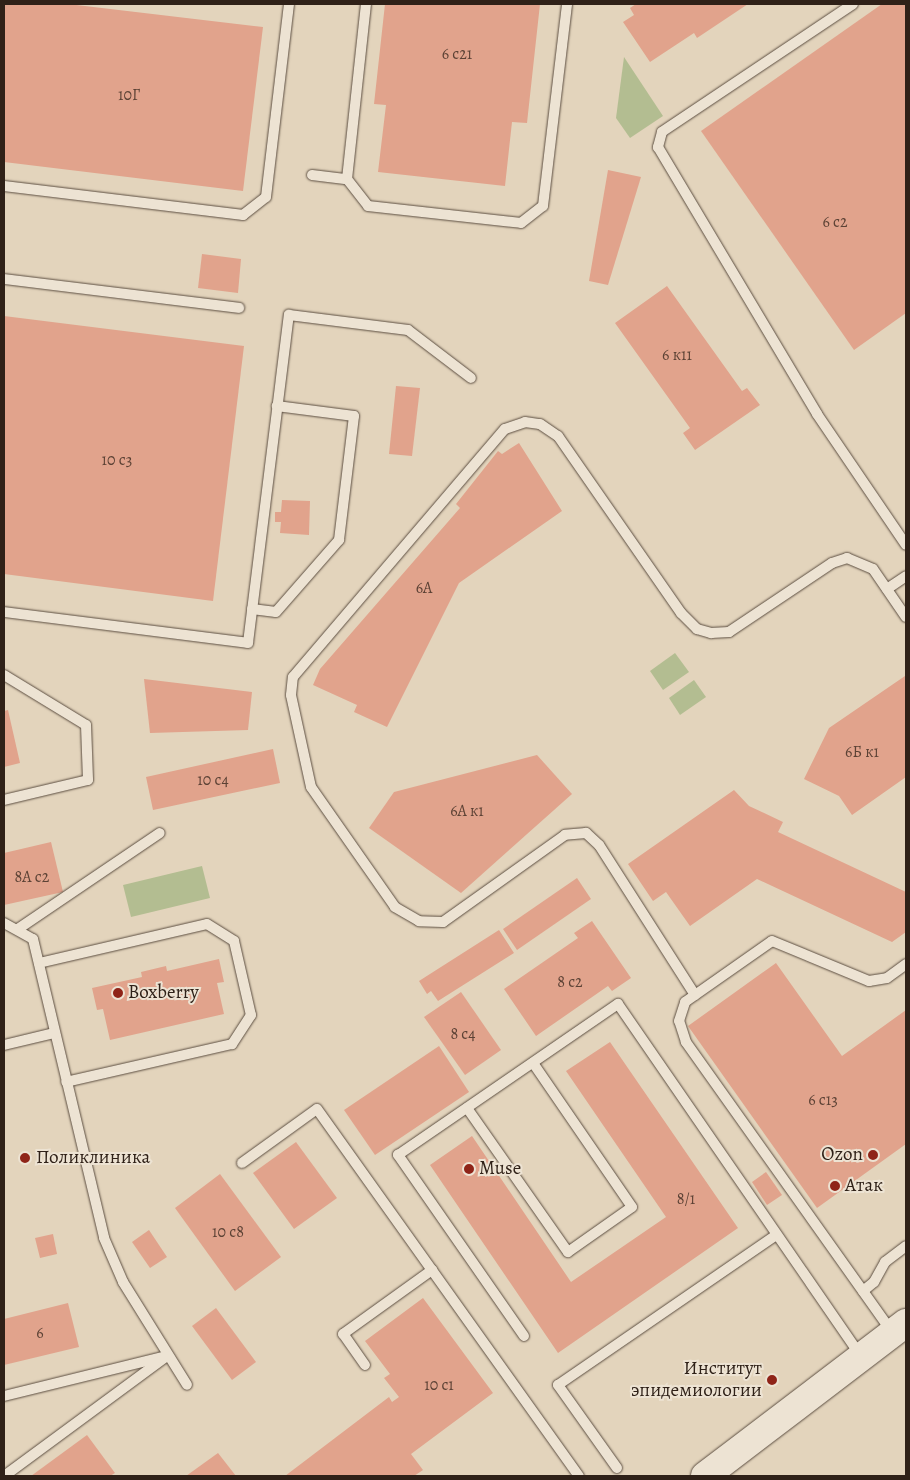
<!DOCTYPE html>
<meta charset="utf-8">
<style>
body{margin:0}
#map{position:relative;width:910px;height:1480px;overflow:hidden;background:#e3d4bc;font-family:Alegreya,serif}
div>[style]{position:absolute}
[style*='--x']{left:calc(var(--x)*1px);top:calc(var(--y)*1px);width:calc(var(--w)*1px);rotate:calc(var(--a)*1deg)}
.green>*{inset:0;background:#b3bd91}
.building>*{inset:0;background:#e1a38c}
.roads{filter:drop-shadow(0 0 1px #5c4e41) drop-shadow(0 0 1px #5c4e41)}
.lane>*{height:10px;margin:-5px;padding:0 5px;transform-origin:5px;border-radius:5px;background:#ede3d3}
.secondary>*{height:28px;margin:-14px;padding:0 14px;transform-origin:14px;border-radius:14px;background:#ede3d3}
.dots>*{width:14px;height:14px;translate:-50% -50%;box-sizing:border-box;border:2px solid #ede3d3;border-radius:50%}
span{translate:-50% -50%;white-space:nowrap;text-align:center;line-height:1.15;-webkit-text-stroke:4px #ede3d3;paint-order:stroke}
.number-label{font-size:16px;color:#5c4235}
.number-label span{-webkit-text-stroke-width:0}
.poi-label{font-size:19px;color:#2f2118}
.left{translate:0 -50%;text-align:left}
.right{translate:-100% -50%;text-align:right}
.frame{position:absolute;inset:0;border:5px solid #2f2118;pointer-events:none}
</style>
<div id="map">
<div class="green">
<i style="clip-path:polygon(624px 57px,663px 116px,630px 138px,616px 118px)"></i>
<i style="clip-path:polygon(675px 653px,689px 672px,663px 690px,650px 671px)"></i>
<i style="clip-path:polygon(694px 680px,706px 697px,680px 715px,669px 698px)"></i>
<i style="clip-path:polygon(202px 866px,210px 898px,131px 917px,123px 885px)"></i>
</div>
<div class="building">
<i style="clip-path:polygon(4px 4px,68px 4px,263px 27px,243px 191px,4px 162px)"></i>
<i style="clip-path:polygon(385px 4px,540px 4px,527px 123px,512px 122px,505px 186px,378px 172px,386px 105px,374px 104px)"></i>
<i style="clip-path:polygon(636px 4px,748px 4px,697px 38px,694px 33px,650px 62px,623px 22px,634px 15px,630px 8px)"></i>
<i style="clip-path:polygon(882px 4px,906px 4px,906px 313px,854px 350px,701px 131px)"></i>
<i style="clip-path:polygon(608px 170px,641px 177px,608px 285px,589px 281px)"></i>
<i style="clip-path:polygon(202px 254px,241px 259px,238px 293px,198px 288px)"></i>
<i style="clip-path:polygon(667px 286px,742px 391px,747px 388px,760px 405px,695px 450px,683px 433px,690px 428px,615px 323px)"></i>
<i style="clip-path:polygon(4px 316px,244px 346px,213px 601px,4px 574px)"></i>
<i style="clip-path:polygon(396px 386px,420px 388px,412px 456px,389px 454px)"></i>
<i style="clip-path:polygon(519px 443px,562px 511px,459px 583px,387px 727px,354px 712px,357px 705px,313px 685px,320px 669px,460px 508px,456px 504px,498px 451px,502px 454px)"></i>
<i style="clip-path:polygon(282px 500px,310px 501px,309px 535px,280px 533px,281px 522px,275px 522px,275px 512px,281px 512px)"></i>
<i style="clip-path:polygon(905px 676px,906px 777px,852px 815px,839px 796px,804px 779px,829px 728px)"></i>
<i style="clip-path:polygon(144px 679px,252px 692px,248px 730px,150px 733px)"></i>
<i style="clip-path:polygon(8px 710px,20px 763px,4px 767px,4px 711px)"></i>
<i style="clip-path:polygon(273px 749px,280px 783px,153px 810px,146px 777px)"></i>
<i style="clip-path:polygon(537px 755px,572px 794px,461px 893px,369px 828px,394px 792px)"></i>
<i style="clip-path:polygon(734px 790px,749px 806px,783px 822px,778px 832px,906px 892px,906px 932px,892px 942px,757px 879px,690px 926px,666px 892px,653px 901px,628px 864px)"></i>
<i style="clip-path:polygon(51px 842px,63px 892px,4px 905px,4px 853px)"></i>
<i style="clip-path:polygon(577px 878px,591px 899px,517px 950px,503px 929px)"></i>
<i style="clip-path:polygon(592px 921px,631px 978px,612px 991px,608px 986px,536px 1036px,504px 989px,578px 938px,574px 933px)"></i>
<i style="clip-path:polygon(499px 930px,514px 953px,438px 1001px,431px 991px,427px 994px,419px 981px)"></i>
<i style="clip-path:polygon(219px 959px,224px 982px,217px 983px,224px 1014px,110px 1040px,103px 1009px,97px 1010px,92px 988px,142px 977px,141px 972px,166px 966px,167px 971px)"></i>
<i style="clip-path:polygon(776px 963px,842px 1056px,906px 1010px,906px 1144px,817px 1208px,688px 1026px)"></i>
<i style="clip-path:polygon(461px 992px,501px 1050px,465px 1075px,424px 1017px)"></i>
<i style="clip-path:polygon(610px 1042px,738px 1228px,558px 1353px,430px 1165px,472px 1136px,571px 1282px,666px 1217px,566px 1071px)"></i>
<i style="clip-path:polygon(439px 1046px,469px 1092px,375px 1155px,344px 1110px)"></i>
<i style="clip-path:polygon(296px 1142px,337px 1198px,294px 1229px,253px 1173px)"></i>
<i style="clip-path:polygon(766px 1172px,782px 1195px,767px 1205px,752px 1182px)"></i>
<i style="clip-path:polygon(220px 1174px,281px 1257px,235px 1291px,175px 1208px)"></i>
<i style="clip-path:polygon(149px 1230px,167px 1257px,150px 1268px,132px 1242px)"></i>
<i style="clip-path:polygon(53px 1234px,57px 1254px,40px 1258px,35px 1238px)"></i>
<i style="clip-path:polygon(423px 1298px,493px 1393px,411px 1454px,423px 1470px,414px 1476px,285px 1476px,389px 1397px,392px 1402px,399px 1397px,384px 1378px,390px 1374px,365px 1341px)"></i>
<i style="clip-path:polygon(68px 1303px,79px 1347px,4px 1365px,4px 1319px)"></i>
<i style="clip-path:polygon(216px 1308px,256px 1362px,232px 1380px,192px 1326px)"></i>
<i style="clip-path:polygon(87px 1435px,115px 1473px,110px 1476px,31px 1476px)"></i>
<i style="clip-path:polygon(218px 1453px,236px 1476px,186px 1476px)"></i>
</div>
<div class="roads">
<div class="lane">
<i style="--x:853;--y:4;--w:230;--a:146.2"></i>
<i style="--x:662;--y:132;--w:16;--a:105"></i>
<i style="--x:658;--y:147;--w:311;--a:59.2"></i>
<i style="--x:817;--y:414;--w:158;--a:55.8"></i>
<i style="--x:312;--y:175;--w:35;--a:7"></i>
<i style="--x:347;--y:179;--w:34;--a:52"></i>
<i style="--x:368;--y:206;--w:154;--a:6.3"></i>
<i style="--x:521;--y:223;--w:28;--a:-38"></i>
<i style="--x:543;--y:206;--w:203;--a:-83.2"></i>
<i style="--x:347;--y:179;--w:176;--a:-83.8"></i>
<i style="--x:4;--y:186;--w:241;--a:6.9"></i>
<i style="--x:243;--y:215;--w:29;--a:-38"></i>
<i style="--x:266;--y:197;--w:194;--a:-83.2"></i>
<i style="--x:4;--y:279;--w:237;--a:7"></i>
<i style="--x:887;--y:589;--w:23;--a:-34"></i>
<i style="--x:252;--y:609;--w:24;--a:7"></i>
<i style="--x:276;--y:612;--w:96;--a:-48.8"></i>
<i style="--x:339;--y:540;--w:125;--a:-83.1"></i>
<i style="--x:354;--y:416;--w:78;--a:-172.6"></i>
<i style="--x:4;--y:612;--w:246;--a:7.2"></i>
<i style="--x:248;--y:643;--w:331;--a:-82.9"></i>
<i style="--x:289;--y:315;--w:120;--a:7.2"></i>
<i style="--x:408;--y:330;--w:79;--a:37.3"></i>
<i style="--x:4;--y:675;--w:96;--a:31.4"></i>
<i style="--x:86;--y:725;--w:55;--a:87.9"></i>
<i style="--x:88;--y:780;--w:86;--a:166.6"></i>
<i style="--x:4;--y:923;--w:33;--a:29"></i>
<i style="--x:33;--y:939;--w:307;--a:76.6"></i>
<i style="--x:104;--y:1238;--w:48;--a:66.6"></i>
<i style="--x:123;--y:1282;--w:121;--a:58.1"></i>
<i style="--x:18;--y:929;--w:171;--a:-34.1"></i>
<i style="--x:39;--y:963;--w:172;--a:-13.1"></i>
<i style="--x:207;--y:924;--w:32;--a:32"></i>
<i style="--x:234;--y:941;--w:76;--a:77.1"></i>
<i style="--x:251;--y:1015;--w:35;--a:123"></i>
<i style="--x:232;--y:1044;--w:170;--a:167.1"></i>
<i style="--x:695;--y:995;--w:178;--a:-122.6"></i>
<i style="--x:599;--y:845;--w:18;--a:-137"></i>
<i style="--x:586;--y:833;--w:21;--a:175"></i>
<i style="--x:565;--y:835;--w:150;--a:144.5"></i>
<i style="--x:443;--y:922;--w:24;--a:-178"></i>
<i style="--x:419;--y:921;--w:28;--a:-150"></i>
<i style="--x:395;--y:907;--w:146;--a:-125"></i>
<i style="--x:311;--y:787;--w:94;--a:-102.3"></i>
<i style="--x:291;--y:695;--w:18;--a:-84"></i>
<i style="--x:293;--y:677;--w:326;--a:-49.5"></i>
<i style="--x:505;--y:429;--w:21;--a:-19"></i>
<i style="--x:525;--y:422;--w:15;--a:8"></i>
<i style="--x:540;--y:424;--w:22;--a:34"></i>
<i style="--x:558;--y:436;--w:216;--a:55.2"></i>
<i style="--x:681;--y:613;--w:23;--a:45"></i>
<i style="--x:697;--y:629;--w:15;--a:16"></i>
<i style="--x:711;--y:633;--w:18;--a:-3"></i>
<i style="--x:729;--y:632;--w:124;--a:-33.8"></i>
<i style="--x:832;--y:563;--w:16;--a:-18"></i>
<i style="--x:847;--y:558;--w:28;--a:23"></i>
<i style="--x:873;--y:569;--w:58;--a:55.5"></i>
<i style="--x:4;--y:1045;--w:51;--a:-13.5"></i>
<i style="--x:467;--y:1108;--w:176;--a:55"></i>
<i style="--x:568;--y:1252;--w:78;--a:-35.1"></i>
<i style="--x:632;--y:1207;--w:175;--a:-124.5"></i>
<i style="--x:242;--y:1163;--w:92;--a:-35.8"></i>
<i style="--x:317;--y:1109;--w:451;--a:54.5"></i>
<i style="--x:863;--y:1291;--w:14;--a:-39"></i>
<i style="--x:874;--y:1282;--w:23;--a:-61"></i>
<i style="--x:885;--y:1262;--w:26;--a:-37"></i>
<i style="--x:892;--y:1332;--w:356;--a:-125.4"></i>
<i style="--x:686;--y:1042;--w:22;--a:-108"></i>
<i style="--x:679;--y:1021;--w:20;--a:-72"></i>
<i style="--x:685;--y:1002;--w:106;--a:-35"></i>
<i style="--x:772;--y:941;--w:105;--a:22.4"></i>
<i style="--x:869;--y:981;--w:18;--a:-9"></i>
<i style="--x:887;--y:978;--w:24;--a:-36"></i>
<i style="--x:524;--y:1336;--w:221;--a:-124.8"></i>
<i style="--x:398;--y:1155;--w:267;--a:-34.5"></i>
<i style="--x:618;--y:1004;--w:428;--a:55.4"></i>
<i style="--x:365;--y:1365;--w:38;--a:-125"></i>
<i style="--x:343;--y:1334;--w:110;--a:-35.7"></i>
<i style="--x:4;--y:1396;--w:168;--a:-13.8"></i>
<i style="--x:167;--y:1356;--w:202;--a:143.6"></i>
<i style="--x:617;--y:1468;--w:102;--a:-125.4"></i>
<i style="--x:558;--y:1385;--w:265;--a:-34.5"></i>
</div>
<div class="secondary">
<i style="--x:705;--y:1476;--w:253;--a:-37.3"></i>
</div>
</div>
<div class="dots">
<i style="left:118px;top:993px;background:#8f2418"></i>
<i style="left:873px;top:1155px;background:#8f2418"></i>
<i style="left:25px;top:1158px;background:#8f2418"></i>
<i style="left:469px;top:1169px;background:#8f2418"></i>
<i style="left:835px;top:1186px;background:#8f2418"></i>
<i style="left:772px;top:1380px;background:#8f2418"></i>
</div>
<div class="number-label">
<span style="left:457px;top:54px">6 с21</span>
<span style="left:129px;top:95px">10Г</span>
<span style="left:835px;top:222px">6 с2</span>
<span style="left:677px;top:355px">6 к11</span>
<span style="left:117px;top:460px">10 с3</span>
<span style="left:424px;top:588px">6А</span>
<span style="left:862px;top:752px">6Б к1</span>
<span style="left:213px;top:780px">10 с4</span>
<span style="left:467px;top:811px">6А к1</span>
<span style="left:32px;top:877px">8А с2</span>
<span style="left:570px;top:982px">8 с2</span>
<span style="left:463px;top:1034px">8 с4</span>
<span style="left:823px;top:1100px">6 с13</span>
<span style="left:686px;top:1199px">8/1</span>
<span style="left:228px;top:1232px">10 с8</span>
<span style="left:40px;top:1333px">6</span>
<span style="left:439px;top:1385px">10 с1</span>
</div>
<div class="poi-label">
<span class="left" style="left:128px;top:993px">Boxberry</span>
<span class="right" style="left:863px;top:1155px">Ozon</span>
<span class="left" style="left:36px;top:1158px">Поликлиника</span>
<span class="left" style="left:479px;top:1169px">Muse</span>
<span class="left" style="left:845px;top:1186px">Атак</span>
<span class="right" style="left:762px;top:1380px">Институт<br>эпидемиологии</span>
</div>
<div class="frame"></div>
</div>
